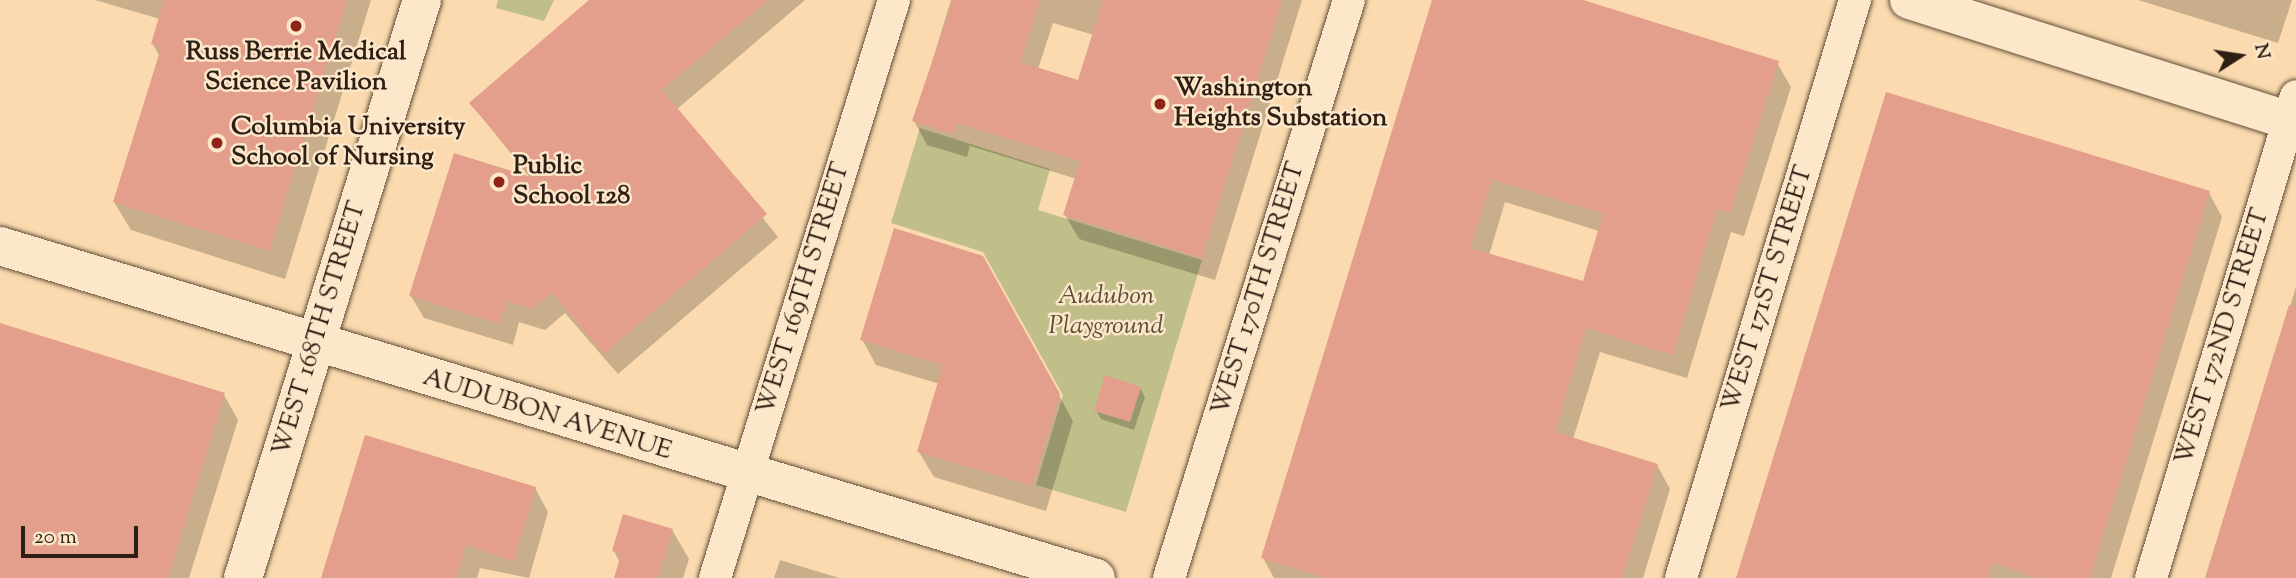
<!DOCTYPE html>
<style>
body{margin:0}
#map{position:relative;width:2296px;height:578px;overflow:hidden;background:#fadaae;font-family:"Sorts Mill Goudy",serif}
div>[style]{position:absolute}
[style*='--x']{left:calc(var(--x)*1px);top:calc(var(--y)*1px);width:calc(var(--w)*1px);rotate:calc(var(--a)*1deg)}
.green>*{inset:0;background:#c0bf89}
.shadow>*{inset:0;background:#0003}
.building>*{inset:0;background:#e49e8c}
.roads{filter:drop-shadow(0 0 2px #614e3a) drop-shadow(0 0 2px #614e3a)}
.minor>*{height:32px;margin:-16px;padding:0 16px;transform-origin:16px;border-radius:16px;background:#fce7ca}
.tertiary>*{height:38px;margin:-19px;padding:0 19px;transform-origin:19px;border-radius:19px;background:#fce7ca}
.secondary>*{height:38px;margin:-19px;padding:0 19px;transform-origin:19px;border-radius:19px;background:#fce7ca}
.dots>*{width:19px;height:19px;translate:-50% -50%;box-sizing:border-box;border:4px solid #fce7ca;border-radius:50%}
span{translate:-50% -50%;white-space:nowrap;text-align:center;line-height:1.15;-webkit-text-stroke:5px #fce7ca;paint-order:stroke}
.poi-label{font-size:26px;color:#2e1f14;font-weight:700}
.left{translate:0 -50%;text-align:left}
.street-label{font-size:26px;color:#2e1f14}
.park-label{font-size:26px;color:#5a4f37;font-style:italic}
.north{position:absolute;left:2205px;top:21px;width:70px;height:70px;-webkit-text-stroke:5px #fce7ca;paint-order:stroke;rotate:78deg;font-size:19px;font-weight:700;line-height:28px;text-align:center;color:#2e1f14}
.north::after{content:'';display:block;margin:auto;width:24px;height:32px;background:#2e1f14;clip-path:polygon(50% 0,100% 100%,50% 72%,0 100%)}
.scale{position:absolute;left:21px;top:526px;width:117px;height:32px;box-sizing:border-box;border:4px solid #2e1f14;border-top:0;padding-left:9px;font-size:21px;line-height:24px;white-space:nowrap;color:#2e1f14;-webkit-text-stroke:5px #fce7ca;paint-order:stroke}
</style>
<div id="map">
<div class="green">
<i style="clip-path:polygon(498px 0,554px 0,544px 21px,496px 8px)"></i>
<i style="clip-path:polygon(920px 128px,1050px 169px,1038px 210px,1202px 260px,1126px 512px,1036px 485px,1063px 395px,983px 252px,891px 223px)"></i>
</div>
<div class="shadow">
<i style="clip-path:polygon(95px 0,371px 0,285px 279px,131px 230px,114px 202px,160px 57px,153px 44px,160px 19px)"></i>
<i style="clip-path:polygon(592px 0,805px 0,676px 110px,778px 237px,618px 374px,565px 313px,545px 330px,519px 322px,513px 345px,424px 318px,411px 296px,530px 178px,471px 103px)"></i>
<i style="clip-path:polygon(evenodd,951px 0,1302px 0,1215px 280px,1079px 239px,1065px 215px,1077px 179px,970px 146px,967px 157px,927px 145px,914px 121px,951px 0,1053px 23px,1094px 35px,1079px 82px,1038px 69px,1053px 23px)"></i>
<i style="clip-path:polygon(evenodd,1434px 0,1578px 0,1777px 63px,1791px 87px,1744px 236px,1731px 232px,1687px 378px,1600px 352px,1573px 439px,1657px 465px,1670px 489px,1643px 578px,1274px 578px,1263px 558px,1434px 0,1505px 202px,1599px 231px,1584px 283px,1489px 255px,1505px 202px)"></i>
<i style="clip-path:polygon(2138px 0,2292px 0,2278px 43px)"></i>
<i style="clip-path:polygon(2209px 193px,2222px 217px,2111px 578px,1739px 578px)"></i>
<i style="clip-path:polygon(997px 283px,1073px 421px,1046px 511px,934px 477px,919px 452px,940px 384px,876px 365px,862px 339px)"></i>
<i style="clip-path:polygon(2296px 287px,2296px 578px,2207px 578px)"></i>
<i style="clip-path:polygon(0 325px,224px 395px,238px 420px,189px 578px,0 578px)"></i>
<i style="clip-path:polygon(1140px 388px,1145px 397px,1134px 430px,1101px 419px,1096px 411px)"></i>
<i style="clip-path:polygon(535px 488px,548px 512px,529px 578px,480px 568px,477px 578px,321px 578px)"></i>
<i style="clip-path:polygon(672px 530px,689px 559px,683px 578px,616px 578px,620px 563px,614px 551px)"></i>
<i style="clip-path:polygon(780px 560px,839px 578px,774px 578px)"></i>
</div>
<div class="building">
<i style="clip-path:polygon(164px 0,347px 0,269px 251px,113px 202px,161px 48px,151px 44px)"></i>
<i style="clip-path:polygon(589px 0,768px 0,662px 90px,767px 214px,604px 354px,552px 293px,532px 309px,507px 301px,500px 324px,409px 296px,454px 153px,534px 178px,469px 103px)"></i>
<i style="clip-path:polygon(953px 0,1040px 0,1020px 62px,1078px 80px,1103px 0,1282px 0,1202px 258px,1063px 215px,1080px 161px,957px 123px,954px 134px,912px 121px)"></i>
<i style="clip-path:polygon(evenodd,1432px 0,1583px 0,1779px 61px,1730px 213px,1717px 209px,1673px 355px,1586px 328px,1555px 432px,1658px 464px,1622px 578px,1326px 578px,1261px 558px,1432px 0,1492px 179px,1603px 214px,1583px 281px,1470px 248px,1492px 179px)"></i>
<i style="clip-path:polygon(1886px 92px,2210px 191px,2090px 578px,2036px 578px,1993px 562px,1988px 578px,1736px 578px)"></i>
<i style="clip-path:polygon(894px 228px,983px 256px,1060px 394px,1032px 486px,917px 452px,943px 365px,860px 340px)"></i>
<i style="clip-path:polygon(2289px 305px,2296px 306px,2296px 578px,2205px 578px)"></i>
<i style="clip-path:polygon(0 323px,225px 393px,168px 578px,0 578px)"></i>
<i style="clip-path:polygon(1105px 375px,1141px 387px,1130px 422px,1094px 411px)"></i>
<i style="clip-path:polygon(365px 435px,536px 487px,514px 561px,466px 545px,456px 578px,321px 578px)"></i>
<i style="clip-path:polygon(623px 514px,673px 529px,658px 578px,614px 578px,621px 554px,612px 551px)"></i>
</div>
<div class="roads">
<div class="minor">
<i style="--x:715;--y:578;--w:605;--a:-72.79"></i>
<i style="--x:1169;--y:578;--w:605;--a:-72.7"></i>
<i style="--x:1681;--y:578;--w:604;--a:-73.25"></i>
<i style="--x:2151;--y:578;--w:503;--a:-73.26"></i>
</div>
<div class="tertiary">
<i style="--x:0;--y:246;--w:1145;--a:16.85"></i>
<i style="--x:243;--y:578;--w:605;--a:-72.79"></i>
</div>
<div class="secondary">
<i style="--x:1909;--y:0;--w:406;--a:17.6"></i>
</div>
</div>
<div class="dots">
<i style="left:296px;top:26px;background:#8f2418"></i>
<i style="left:1160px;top:104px;background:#8f2418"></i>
<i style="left:217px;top:143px;background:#8f2418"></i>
<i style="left:499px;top:182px;background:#8f2418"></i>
</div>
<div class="poi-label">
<span style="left:296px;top:68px">Russ Berrie Medical<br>Science Pavilion</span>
<span class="left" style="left:1174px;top:104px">Washington<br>Heights Substation</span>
<span class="left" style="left:231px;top:143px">Columbia University<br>School of Nursing</span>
<span class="left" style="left:513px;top:182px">Public<br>School 128</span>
</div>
<div class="street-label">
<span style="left:804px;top:289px;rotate:-73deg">WEST 169TH STREET</span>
<span style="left:1259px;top:289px;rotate:-73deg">WEST 170TH STREET</span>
<span style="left:1768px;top:289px;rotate:-73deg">WEST 171ST STREET</span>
<span style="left:320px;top:329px;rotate:-73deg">WEST 168TH STREET</span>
<span style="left:2223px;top:337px;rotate:-73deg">WEST 172ND STREET</span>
<span style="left:547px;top:415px;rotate:17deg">AUDUBON AVENUE</span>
</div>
<div class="park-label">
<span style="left:1106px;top:312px">Audubon<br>Playground</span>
</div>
<div class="north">N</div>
<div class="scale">20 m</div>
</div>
